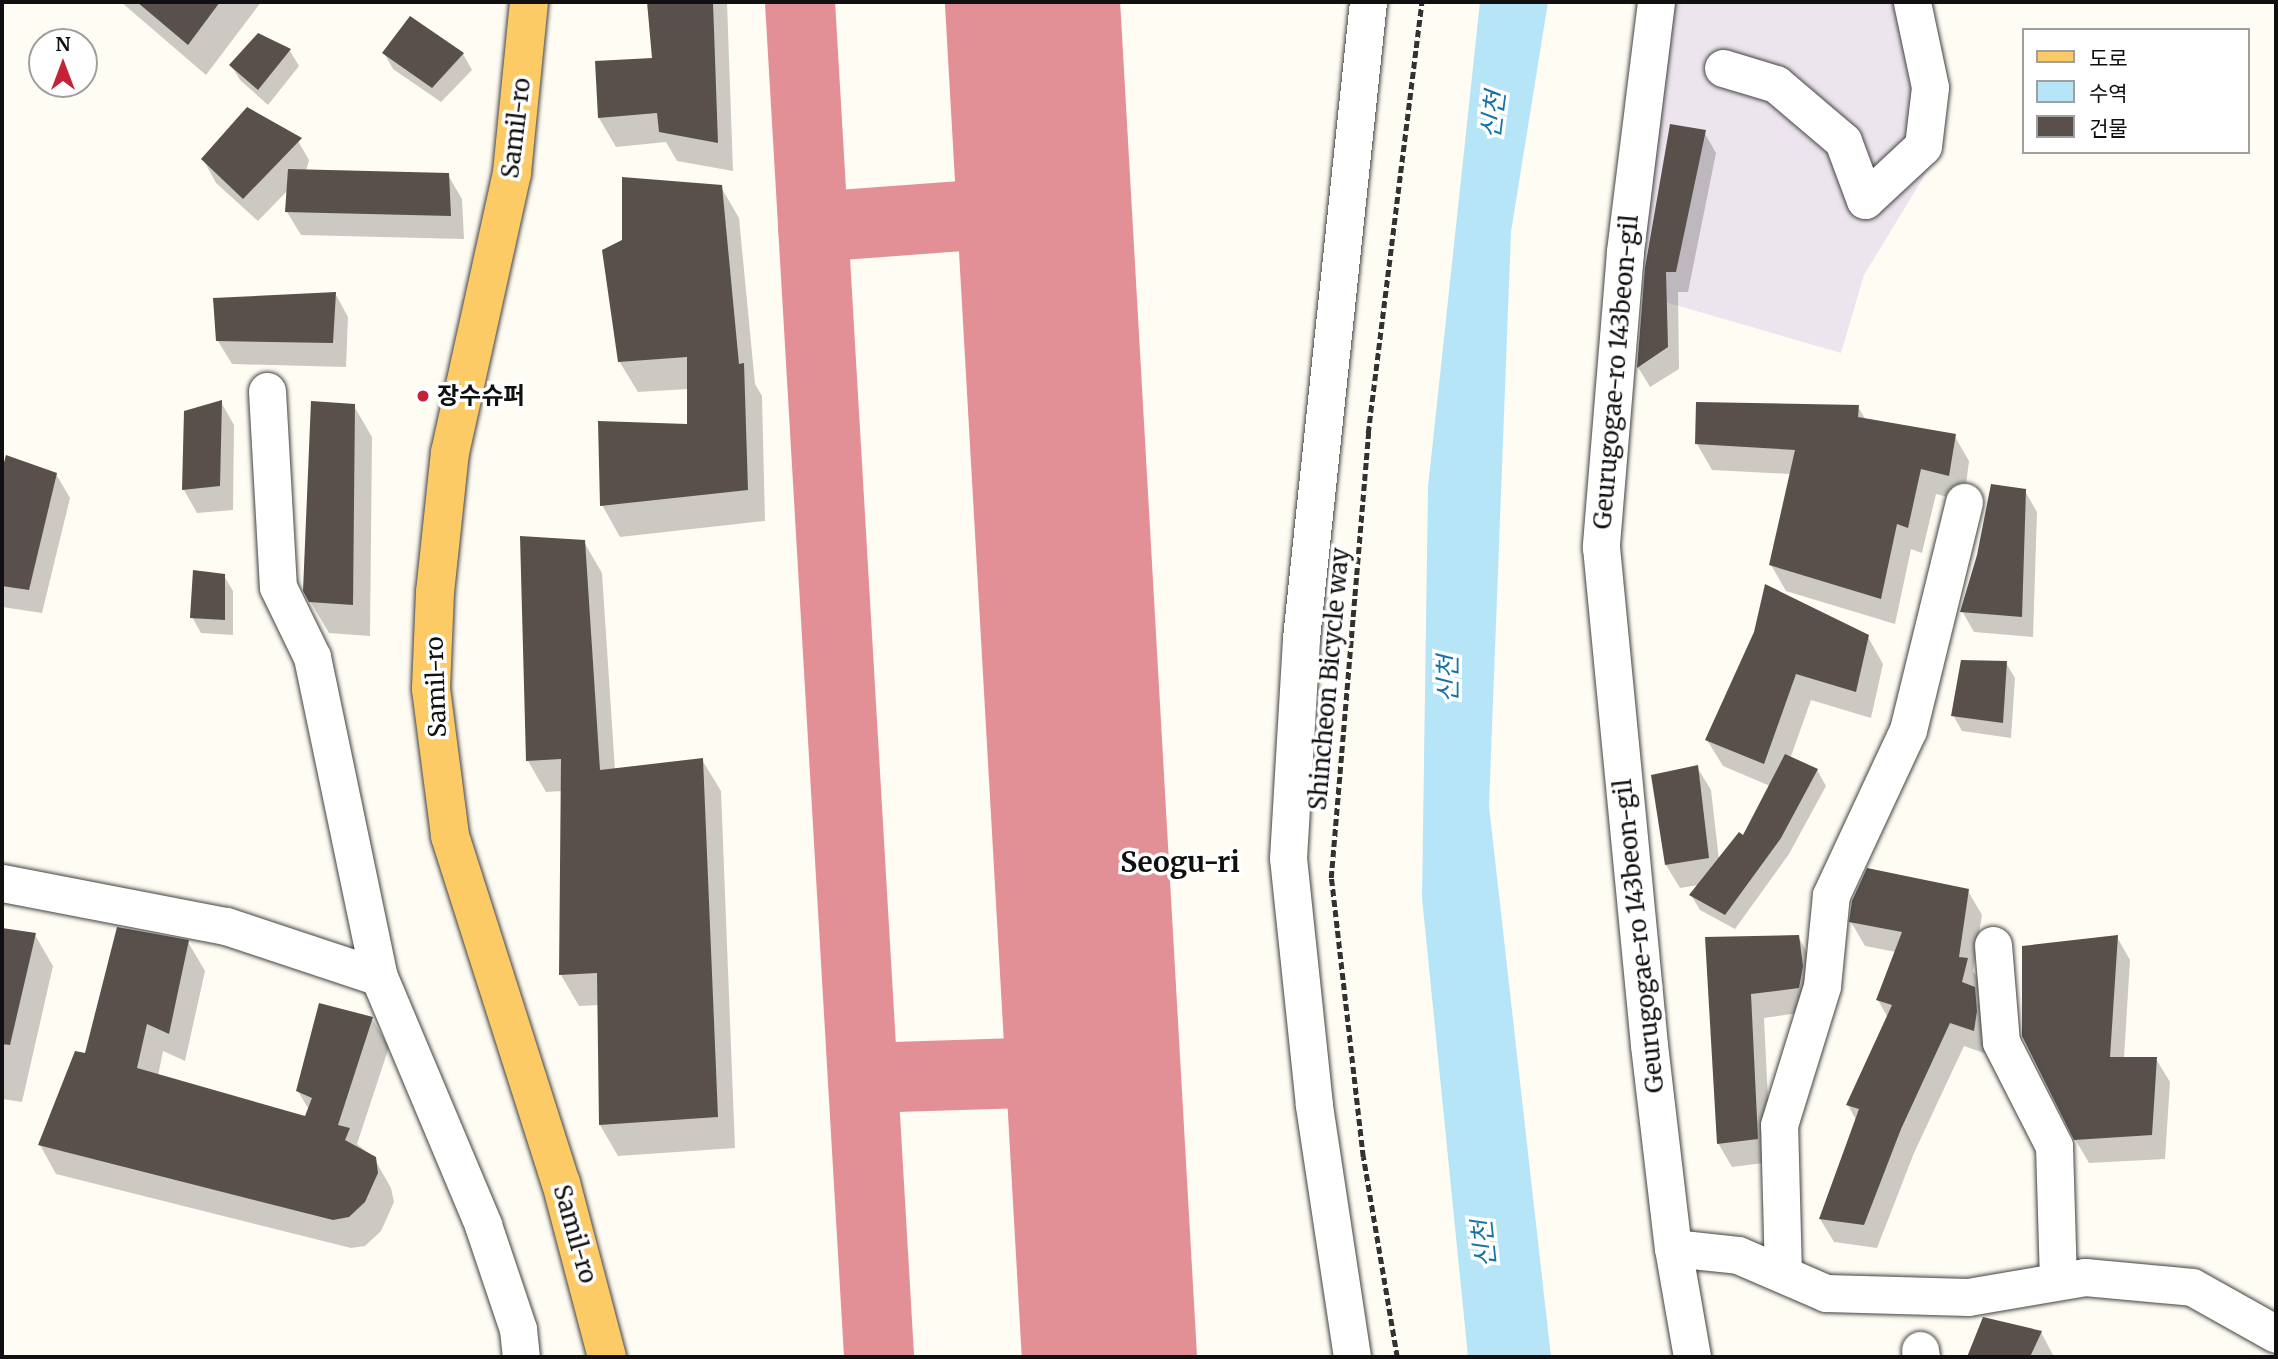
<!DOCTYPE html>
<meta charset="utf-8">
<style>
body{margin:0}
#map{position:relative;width:2278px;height:1359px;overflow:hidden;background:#fffcf3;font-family:Merriweather,"Noto Sans KR",serif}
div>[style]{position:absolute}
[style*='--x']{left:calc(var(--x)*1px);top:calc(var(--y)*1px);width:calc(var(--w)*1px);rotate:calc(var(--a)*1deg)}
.industrial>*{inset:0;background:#ede5ee}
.water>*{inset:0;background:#b6e5f8}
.shadow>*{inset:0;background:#0003}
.taxiway>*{height:70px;margin:-35px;padding:0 35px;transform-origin:35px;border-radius:35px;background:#e28f95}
.runway>*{height:175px;margin:-87.5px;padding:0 87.5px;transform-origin:87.5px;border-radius:87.5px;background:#e28f95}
.building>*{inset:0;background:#59504c}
.path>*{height:4.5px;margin-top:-2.25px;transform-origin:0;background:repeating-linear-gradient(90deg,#323232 0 7px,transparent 0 10.5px)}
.roads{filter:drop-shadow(0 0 2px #434343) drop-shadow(0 0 2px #434343)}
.minor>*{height:37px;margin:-18.5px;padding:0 18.5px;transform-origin:18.5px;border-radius:18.5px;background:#fff}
.major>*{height:38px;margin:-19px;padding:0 19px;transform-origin:19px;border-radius:19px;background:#fccb66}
.dots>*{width:19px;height:19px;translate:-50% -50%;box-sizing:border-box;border:4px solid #fff;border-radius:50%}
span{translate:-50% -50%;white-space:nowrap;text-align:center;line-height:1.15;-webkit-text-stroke:7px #fff;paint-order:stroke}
.street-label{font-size:24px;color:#101010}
.poi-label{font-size:24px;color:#101010;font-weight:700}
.left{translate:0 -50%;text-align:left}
.water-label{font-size:26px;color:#1473a7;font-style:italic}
.quarter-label{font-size:28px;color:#101010;font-weight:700}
.frame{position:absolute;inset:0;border:4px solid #101010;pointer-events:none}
.legend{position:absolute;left:2022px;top:28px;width:228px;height:126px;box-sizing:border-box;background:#fff;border:2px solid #9f9f9f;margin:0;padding:9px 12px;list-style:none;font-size:21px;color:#101010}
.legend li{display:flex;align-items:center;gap:14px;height:35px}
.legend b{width:35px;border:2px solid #9f9f9f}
.north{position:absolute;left:28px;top:28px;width:70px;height:70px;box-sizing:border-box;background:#fff;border:2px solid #9f9f9f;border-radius:50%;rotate:0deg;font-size:19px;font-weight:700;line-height:28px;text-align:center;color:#101010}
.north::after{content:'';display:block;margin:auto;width:24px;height:32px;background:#c62237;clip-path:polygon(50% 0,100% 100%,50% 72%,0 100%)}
</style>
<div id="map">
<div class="industrial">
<i style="clip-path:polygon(1671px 2px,1928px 2px,1937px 155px,1864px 275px,1841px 353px,1634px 293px,1665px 84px)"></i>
</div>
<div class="water">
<i style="clip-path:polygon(1480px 2px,1548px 2px,1511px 232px,1489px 806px,1551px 1357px,1468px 1357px,1422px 898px,1428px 487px)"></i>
</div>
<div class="shadow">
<i style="clip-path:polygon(121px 2px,261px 2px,206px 75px)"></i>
<i style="clip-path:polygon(649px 2px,727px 2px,733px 171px,677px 161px,666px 142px,616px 147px,599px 118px,597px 63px,654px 60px)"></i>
<i style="clip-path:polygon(411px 18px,463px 54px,472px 70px,441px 102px,393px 69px,384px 53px)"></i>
<i style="clip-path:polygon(259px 35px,290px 51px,299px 66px,268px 105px,240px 80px,231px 65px)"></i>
<i style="clip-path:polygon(1704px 132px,1716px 153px,1688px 292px,1678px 292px,1679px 369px,1650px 387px,1638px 367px,1647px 268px)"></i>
<i style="clip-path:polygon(295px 136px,309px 160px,306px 171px,448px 175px,462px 199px,464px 239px,301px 235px,287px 212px,288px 190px,258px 221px,216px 183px,203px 159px)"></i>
<i style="clip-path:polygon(721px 187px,739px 218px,755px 384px,762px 396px,765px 521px,620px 537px,602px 505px,688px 426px,688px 389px,638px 392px,619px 361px)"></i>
<i style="clip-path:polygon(335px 293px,348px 317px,346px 367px,232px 364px,218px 341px)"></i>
<i style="clip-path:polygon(221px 402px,234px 425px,233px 510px,197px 513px,184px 490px,186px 412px)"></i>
<i style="clip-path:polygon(354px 406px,372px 437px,370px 636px,329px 633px,310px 601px)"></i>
<i style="clip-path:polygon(1858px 407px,1866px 420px,1954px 435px,1969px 461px,1964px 501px,1936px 494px,1922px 553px,1911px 549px,1895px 624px,1786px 591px,1771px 565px,1791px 474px,1712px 470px,1697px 444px)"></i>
<i style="clip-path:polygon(8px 457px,56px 474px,70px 498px,42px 613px,2px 607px,2px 476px)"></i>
<i style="clip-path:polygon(2025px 491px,2037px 512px,2033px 637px,1974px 632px,1962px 611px)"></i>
<i style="clip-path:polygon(584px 542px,602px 573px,615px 770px,702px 760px,721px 791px,735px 1148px,618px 1156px,600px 1125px,599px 1005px,579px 1006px,561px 975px,562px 791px,546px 792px,528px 761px)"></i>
<i style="clip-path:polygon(224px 576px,233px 591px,233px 635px,201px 633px,192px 617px)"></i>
<i style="clip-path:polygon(1756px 633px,1868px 637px,1883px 664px,1871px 718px,1811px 700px,1790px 759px,1817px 770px,1826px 786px,1789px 854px,1735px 929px,1700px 910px,1691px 895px,1699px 885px,1680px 888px,1666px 865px,1697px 767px,1711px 790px,1719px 860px,1743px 838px,1770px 786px,1723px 766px,1707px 740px)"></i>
<i style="clip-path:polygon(2006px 663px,2015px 678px,2011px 738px,1962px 731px,1953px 715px)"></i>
<i style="clip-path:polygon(1968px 891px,1982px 915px,1973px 971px,1981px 984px,1978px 995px,1988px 1013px,1987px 1054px,1964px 1046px,1914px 1153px,1877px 1248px,1834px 1242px,1820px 1219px,1856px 1120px,1848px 1105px,1888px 1018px,1878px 1000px,1896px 952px,1865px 946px,1851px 922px)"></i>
<i style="clip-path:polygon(2px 930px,35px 935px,53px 966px,22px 1102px,2px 1099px)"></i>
<i style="clip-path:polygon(1798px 936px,1811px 960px,1812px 1011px,1764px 1018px,1771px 1162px,1732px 1167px,1718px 1143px,1707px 939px)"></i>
<i style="clip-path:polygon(2117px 937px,2130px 960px,2124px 1058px,2156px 1059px,2170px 1082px,2165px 1159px,2089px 1163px,2075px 1139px)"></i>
<i style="clip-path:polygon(188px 942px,205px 971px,185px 1061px,163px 1051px,158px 1076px,306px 1118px,309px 1110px,298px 1091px,372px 1019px,389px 1047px,357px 1144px,374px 1158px,391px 1188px,394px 1202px,381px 1231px,365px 1246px,351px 1248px,56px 1174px,40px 1145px,86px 1056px)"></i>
<i style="clip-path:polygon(1984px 1319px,2041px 1332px,2054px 1357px,1968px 1357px)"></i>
</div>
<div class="taxiway">
<i style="--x:800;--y:2;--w:1357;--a:86.66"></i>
<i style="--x:813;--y:227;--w:232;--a:-4.2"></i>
<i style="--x:863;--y:1078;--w:229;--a:-1.8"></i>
</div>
<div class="runway">
<i style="--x:1032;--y:2;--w:1357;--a:86.75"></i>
</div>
<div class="building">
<i style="clip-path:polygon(137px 2px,220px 2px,188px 45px)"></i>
<i style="clip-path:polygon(647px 2px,713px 2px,718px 143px,659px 132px,657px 113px,598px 118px,595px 61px,652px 58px)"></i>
<i style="clip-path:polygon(410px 16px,464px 53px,432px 88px,382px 53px)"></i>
<i style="clip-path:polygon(258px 33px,291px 49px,258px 90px,229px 65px)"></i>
<i style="clip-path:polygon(247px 107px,302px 138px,243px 199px,201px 159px)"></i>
<i style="clip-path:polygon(1670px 124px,1706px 130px,1676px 272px,1666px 272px,1668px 347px,1637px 368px,1645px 268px)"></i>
<i style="clip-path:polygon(288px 169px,449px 173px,451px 216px,285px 212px)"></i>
<i style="clip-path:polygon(622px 177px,722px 185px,739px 364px,744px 363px,748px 490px,600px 506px,598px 421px,687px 424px,687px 357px,618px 362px,602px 250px,622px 240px)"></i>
<i style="clip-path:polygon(336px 292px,333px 343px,216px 341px,213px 298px)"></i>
<i style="clip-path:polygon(222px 400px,220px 486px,182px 490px,184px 411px)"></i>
<i style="clip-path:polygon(311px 401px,355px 404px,353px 605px,309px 602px,303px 591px)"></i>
<i style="clip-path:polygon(1696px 402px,1859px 405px,1858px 417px,1956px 434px,1949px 476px,1921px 469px,1908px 528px,1897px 524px,1881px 599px,1769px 565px,1795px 450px,1695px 444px)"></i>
<i style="clip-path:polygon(6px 455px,57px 473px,29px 590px,2px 586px,2px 470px)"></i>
<i style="clip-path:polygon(1991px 484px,2026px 489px,2022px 617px,1960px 612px,1977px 555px)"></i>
<i style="clip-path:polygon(520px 536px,585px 540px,600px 770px,703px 758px,718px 1117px,599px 1125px,597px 973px,559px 975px,561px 759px,526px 761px)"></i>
<i style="clip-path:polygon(193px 570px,225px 574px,225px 620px,190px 618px)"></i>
<i style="clip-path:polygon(1765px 584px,1869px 635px,1856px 692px,1796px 674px,1764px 764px,1705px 740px,1754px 632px)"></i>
<i style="clip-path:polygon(1961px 660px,2007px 661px,2003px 723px,1951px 716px)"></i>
<i style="clip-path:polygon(1785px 754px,1818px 769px,1781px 838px,1725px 915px,1689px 895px,1739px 832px,1743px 835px)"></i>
<i style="clip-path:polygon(1698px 765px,1709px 858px,1665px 865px,1651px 775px)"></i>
<i style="clip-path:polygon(1867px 868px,1969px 889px,1959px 957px,1968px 958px,1962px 982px,1975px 987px,1977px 1011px,1974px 1031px,1950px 1023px,1901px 1129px,1864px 1225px,1819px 1219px,1859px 1109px,1846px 1105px,1892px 1005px,1876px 1000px,1902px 932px,1849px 922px,1852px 901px)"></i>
<i style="clip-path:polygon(117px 927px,189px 940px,169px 1034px,147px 1024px,137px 1068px,305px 1116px,312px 1098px,296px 1091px,319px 1003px,373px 1017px,338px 1125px,350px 1128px,345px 1140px,376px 1157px,378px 1173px,365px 1202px,349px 1217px,333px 1220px,38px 1145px,75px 1051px,85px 1053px)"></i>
<i style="clip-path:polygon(2px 928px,36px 933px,10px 1045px,2px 1044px)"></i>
<i style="clip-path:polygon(1799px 935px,1803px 966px,1799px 988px,1751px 994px,1758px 1139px,1717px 1144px,1705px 937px)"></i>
<i style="clip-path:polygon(2118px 935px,2110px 1057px,2157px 1057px,2152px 1135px,2074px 1140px,2022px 1036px,2022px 946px)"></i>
<i style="clip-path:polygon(1983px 1317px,2042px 1331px,2030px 1357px,1967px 1357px)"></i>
</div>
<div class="path">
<i style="--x:1397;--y:1357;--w:203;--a:-99.6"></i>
<i style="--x:1363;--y:1157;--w:281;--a:-96.5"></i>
<i style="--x:1331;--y:878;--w:447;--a:-85.2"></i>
<i style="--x:1368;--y:433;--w:434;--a:-82.9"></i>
</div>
<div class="roads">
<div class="minor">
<i style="--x:1656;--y:2;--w:252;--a:97.1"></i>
<i style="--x:1625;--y:252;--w:296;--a:94.7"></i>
<i style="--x:1601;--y:547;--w:500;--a:84.49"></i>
<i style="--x:1649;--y:1045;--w:204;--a:83.3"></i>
<i style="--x:1673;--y:1248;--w:111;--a:80.1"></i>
<i style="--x:1723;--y:68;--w:55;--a:16.8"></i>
<i style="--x:1776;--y:84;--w:88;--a:40.4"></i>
<i style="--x:1843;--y:141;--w:63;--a:69.6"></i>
<i style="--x:1865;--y:200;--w:79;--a:-43"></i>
<i style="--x:1923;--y:146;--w:59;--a:-83.2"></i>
<i style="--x:1930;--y:87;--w:87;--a:-102"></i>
<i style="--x:267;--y:391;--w:196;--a:86.8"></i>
<i style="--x:278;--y:587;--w:78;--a:64.1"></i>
<i style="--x:312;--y:657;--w:327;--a:78.2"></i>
<i style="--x:2;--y:883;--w:228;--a:10.9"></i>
<i style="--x:226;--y:926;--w:161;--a:18.4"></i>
<i style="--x:379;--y:977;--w:269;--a:67.2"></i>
<i style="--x:483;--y:1225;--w:110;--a:71.4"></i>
<i style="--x:518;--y:1329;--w:28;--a:84"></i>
<i style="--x:1993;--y:945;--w:97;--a:85.3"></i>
<i style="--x:2001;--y:1042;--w:117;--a:63"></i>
<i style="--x:2054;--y:1146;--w:135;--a:88.3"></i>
<i style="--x:1673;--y:1248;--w:65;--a:6.1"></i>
<i style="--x:1738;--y:1255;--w:96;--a:23.4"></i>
<i style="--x:1826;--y:1293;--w:142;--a:1.6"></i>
<i style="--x:1968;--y:1297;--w:119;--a:-9.7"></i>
<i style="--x:2085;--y:1277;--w:107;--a:5.3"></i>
<i style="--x:2192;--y:1287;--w:96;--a:29.2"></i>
<i style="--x:1783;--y:1274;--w:149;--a:-91.5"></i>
<i style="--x:1779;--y:1125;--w:145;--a:-72.8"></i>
<i style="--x:1822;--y:986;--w:91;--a:-84.4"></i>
<i style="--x:1831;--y:895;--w:182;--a:-65"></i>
<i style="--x:1908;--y:730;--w:235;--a:-76.2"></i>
<i style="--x:1920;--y:1350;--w:7;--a:82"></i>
<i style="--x:1352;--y:1357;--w:255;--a:-98.6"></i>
<i style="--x:1314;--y:1105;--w:248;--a:-96"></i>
<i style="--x:1288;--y:858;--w:220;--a:-86.6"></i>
<i style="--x:1301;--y:638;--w:640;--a:-83.99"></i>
</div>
<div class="major">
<i style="--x:529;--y:2;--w:172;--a:95.7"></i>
<i style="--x:512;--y:173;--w:286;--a:102.5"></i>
<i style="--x:450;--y:452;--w:141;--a:96.1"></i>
<i style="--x:435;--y:592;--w:97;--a:92.4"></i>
<i style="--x:431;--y:689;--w:148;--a:82.6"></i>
<i style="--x:450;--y:836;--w:364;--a:72.3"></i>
<i style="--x:561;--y:1183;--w:180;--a:75.2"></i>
</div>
</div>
<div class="dots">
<i style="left:423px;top:396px;background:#c62237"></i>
</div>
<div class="street-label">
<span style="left:516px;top:128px;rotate:-83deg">Samil-ro</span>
<span style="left:1616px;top:372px;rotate:-85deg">Geurugogae-ro 143beon-gil</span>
<span style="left:1329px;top:679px;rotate:-85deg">Shincheon Bicycle way</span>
<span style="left:436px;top:687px;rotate:-92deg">Samil-ro</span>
<span style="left:1639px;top:936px;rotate:-96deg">Geurugogae-ro 143beon-gil</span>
<span style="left:575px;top:1234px;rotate:74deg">Samil-ro</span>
</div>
<div class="poi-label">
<span class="left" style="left:437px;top:396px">장수슈퍼</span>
</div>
<div class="water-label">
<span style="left:1493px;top:115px;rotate:-83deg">신천</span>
<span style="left:1448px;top:679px;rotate:-90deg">신천</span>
<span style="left:1484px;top:1244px;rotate:-96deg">신천</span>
</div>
<div class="quarter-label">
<span style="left:1180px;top:862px">Seogu-ri</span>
</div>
<div class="frame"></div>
<ul class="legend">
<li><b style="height:9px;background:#fccb66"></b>도로</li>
<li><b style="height:19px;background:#b6e5f8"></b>수역</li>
<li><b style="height:19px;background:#59504c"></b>건물</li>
</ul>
<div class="north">N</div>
</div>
